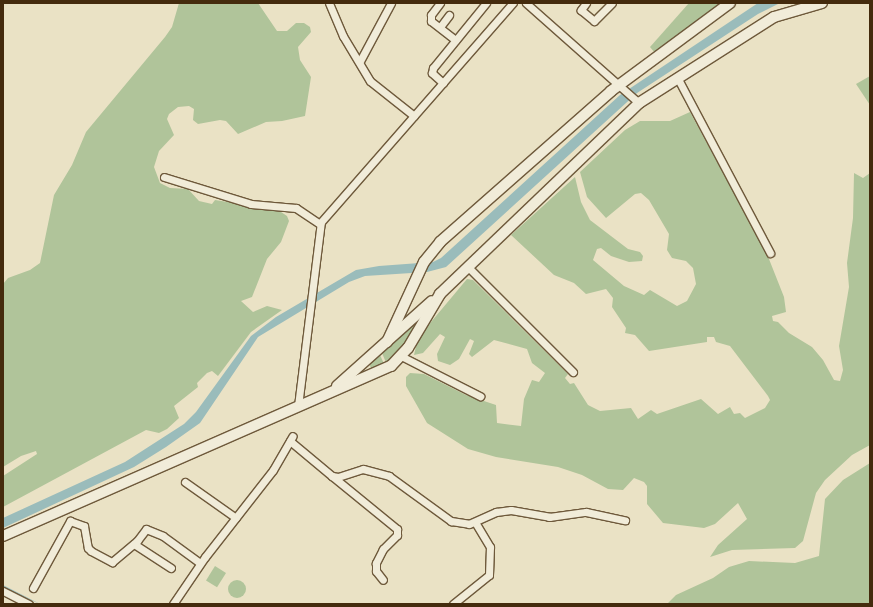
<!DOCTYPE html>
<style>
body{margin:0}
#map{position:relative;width:873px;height:607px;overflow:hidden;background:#eae2c5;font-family:"EB Garamond",serif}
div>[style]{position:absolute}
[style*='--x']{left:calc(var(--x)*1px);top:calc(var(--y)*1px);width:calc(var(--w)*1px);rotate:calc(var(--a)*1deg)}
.green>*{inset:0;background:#b0c49a;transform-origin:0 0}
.round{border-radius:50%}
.water>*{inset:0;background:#9abcbb}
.roads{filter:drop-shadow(1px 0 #6e593b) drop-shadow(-1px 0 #6e593b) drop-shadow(0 1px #6e593b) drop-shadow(0 -1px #6e593b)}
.street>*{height:7px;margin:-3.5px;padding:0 3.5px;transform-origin:3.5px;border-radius:3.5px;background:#f1ecd9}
.secondary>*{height:10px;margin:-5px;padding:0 5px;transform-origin:5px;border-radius:5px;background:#f1ecd9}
span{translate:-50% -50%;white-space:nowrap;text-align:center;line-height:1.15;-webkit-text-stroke:3px #f1ecd9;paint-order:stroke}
.frame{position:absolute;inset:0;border:4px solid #442b0d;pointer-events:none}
</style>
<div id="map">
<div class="green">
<div style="clip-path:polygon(179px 3px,258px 3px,277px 31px,287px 31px,296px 23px,304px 23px,310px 27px,311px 32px,298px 47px,300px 60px,311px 77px,305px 116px,282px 121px,266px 122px,238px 134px,226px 121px,220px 120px,198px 124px,193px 120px,194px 109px,189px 106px,178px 107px,169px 114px,167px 119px,174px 135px,159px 151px,154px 167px,160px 183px,170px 188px,188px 189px,199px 201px,212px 204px,215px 200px,278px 210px,287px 216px,289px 221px,281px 242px,267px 259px,252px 297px,241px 301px,253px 312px,267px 306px,282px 310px,251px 332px,218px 376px,212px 371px,207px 373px,197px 383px,198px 387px,174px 406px,179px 418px,167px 429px,159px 433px,146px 430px,3px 507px,3px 476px,37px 454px,36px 451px,21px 456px,3px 467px,3px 284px,8px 278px,30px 270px,40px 263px,54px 195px,72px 165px,86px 132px,165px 37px,172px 27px)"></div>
<div style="clip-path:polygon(689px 3px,722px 3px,655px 53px,650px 47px)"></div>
<div style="clip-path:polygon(870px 76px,870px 105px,856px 84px)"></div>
<div style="clip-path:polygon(690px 112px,767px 254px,784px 297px,786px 312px,772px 316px,773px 321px,778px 322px,789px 333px,812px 347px,823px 360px,834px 380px,840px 381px,843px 370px,839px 346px,849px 287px,847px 263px,853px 218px,854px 173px,863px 178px,870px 173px,870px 445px,852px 455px,825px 480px,816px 493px,803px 541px,795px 548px,732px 550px,710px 557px,718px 545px,747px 519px,738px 503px,715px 524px,704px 528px,663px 523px,647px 504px,647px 486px,644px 482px,634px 478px,623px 490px,608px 489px,582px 475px,558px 467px,496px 457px,468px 449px,427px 423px,406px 386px,406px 377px,410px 373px,424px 374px,466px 395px,496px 405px,497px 423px,521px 426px,524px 399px,532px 380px,539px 382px,545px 373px,532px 363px,527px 349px,494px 340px,472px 357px,469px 354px,474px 341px,470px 339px,459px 359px,450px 365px,438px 361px,437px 354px,445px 337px,440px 334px,423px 353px,414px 355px,417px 342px,431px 322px,467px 279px,473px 280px,568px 374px,565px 378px,570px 384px,574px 383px,588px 405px,600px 411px,631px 408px,638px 419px,651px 410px,657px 414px,701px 399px,718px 414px,730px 407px,734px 414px,740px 413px,745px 418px,765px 408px,770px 400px,768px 396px,730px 346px,716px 342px,714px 337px,707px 337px,707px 342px,649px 351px,635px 335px,625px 333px,626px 328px,612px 307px,613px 298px,606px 289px,586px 294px,574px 283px,554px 275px,511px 235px,575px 177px,581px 202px,590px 220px,628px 249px,640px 252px,643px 256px,642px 261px,629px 262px,611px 256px,601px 248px,597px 249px,593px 260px,624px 286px,644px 295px,650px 290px,677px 306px,687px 301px,696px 284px,693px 268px,686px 261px,672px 258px,667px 250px,669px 234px,649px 200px,641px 193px,635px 194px,606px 218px,587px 197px,580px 172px,625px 130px,640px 121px,670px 121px)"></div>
<div style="clip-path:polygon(420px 319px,405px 347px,387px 365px,382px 353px)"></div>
<div style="clip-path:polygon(380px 355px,385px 366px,372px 371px,369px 363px)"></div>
<div style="clip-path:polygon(870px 463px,870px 604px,667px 604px,676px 595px,713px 578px,729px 567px,749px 561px,795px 563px,819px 556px,825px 499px,843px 480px)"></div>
<div style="left:215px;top:566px;width:13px;height:17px;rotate:32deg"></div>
<div class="round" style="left:228px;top:580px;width:18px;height:18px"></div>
</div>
<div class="water">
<div style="clip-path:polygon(758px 3px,780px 3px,758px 14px,637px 93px,446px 267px,427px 272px,365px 276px,349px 282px,258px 337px,200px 423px,166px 447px,134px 467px,3px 528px,3px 518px,125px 462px,184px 424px,196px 412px,251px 336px,276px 317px,356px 270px,379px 266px,433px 262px,441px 258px,620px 95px)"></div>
<div style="clip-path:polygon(3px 585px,40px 604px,3px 588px)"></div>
</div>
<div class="roads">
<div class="street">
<div style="--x:329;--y:3;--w:36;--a:67"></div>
<div style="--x:343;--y:36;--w:52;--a:59"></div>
<div style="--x:370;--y:81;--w:56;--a:38.5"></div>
<div style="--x:440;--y:3;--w:15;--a:127"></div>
<div style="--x:431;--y:15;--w:6;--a:90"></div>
<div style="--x:431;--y:21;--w:31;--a:38"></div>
<div style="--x:526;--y:3;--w:151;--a:41.5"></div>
<div style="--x:586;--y:3;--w:9;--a:126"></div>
<div style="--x:581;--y:10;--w:17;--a:40"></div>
<div style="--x:594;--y:21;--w:25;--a:-45"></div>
<div style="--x:440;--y:27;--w:15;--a:-53"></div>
<div style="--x:360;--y:61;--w:66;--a:-61.9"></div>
<div style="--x:678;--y:79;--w:197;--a:62.1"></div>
<div style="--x:443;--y:83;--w:15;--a:-138"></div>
<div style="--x:432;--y:73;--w:5;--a:-79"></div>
<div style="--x:433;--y:68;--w:84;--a:-50.8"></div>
<div style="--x:164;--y:177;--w:91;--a:17.2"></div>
<div style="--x:251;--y:204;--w:45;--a:5.1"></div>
<div style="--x:296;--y:208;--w:29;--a:34"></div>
<div style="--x:469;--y:268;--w:147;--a:45"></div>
<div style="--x:401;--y:356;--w:89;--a:26.9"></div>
<div style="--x:298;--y:406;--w:185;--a:-82.9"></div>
<div style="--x:321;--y:222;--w:291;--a:-48.8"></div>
<div style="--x:290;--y:441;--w:55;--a:39.8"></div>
<div style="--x:332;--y:476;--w:6;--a:9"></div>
<div style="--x:338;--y:477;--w:26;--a:-18"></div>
<div style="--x:363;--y:469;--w:27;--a:15"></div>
<div style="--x:389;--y:476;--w:77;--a:36"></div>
<div style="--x:451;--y:521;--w:18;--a:9"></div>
<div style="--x:469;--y:524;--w:30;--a:-24"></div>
<div style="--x:496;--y:512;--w:15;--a:-8"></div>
<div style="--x:511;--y:510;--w:39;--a:10"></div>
<div style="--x:549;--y:517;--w:37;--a:-8"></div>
<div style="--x:586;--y:512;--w:40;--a:12"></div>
<div style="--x:332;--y:476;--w:84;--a:39.2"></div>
<div style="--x:397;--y:529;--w:6;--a:90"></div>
<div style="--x:397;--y:535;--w:20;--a:135"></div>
<div style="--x:383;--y:549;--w:16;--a:117"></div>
<div style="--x:376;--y:563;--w:8;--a:90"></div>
<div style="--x:376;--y:571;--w:11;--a:52"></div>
<div style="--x:185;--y:482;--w:62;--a:35.2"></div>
<div style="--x:134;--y:544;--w:44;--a:33"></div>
<div style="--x:33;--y:588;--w:77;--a:-61.1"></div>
<div style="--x:70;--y:521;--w:15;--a:20"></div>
<div style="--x:84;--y:526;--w:22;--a:80"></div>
<div style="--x:88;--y:548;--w:4;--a:45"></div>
<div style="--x:91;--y:551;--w:24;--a:28"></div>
<div style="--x:112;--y:562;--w:33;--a:-40"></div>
<div style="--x:137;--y:541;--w:15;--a:-53"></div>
<div style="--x:146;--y:529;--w:18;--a:22"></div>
<div style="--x:163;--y:536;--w:46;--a:36.1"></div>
<div style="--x:3;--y:591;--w:29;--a:27"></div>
<div style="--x:173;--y:604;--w:57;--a:-55.8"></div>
<div style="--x:205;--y:557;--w:110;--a:-52"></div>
<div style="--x:273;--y:470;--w:39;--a:-60"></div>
<div style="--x:453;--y:604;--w:46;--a:-38.9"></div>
<div style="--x:489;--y:575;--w:28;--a:-88"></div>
<div style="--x:490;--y:547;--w:29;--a:-121"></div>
</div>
<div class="secondary">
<div style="--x:387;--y:342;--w:88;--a:-65.2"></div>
<div style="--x:424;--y:262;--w:26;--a:-51"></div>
<div style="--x:440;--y:242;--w:228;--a:-41.4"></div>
<div style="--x:611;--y:91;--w:148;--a:-36.5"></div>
<div style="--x:337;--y:386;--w:127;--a:-41.8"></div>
<div style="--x:3;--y:536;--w:424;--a:-23.7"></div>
<div style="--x:391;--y:366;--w:25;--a:-47"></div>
<div style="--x:408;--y:348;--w:63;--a:-59.3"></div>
<div style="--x:440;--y:294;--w:276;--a:-43.8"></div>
<div style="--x:639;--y:103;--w:160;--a:-32.5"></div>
<div style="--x:774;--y:17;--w:50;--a:-16.3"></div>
</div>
</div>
<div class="frame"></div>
</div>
